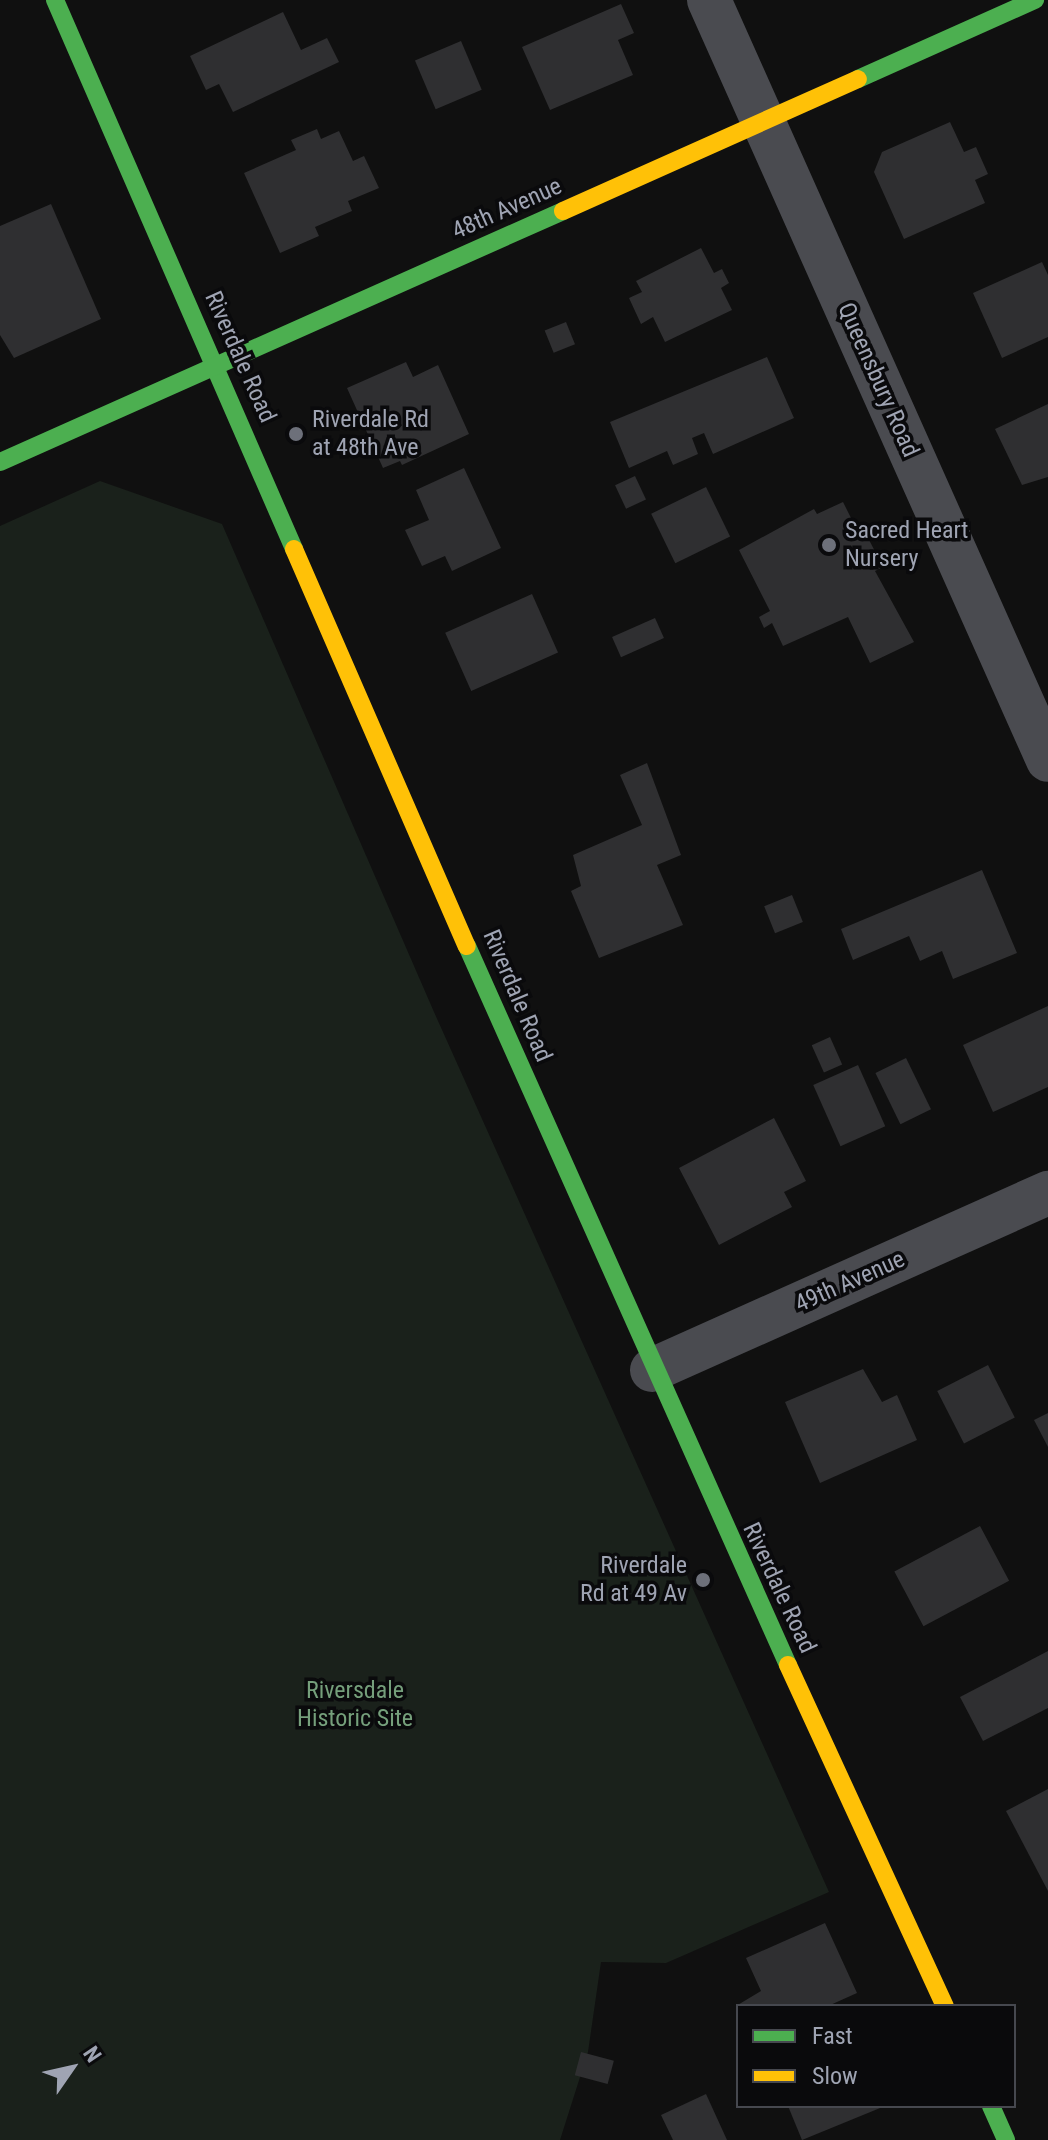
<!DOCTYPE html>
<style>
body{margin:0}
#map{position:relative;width:1048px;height:2140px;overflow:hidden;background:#101010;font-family:"Roboto Condensed",sans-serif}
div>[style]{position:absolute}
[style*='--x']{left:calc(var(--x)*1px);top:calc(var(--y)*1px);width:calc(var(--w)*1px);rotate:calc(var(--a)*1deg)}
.green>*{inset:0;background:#1a211b}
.building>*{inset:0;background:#2f2f31;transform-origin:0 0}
.street>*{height:44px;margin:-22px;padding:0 22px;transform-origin:22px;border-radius:22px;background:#4a4b50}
.fast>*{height:18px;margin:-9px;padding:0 9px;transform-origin:9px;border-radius:9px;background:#4caf50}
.slow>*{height:18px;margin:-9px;padding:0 9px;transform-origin:9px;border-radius:9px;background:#ffc107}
.dots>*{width:22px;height:22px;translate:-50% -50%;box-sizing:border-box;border:4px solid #0a0a0c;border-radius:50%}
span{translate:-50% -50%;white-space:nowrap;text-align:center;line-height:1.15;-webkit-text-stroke:7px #0a0a0c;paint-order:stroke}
.street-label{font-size:24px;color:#9fa4b3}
.poi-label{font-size:24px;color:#9fa4b3}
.left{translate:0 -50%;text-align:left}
.right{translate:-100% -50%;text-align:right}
.park-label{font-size:24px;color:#759f7b}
.legend{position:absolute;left:736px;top:2004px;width:280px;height:104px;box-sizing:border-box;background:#0a0a0c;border:2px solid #46484f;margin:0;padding:10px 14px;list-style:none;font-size:24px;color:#9fa4b3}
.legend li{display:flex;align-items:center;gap:16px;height:40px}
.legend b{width:40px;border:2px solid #46484f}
.north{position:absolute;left:32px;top:2028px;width:80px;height:80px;-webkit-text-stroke:6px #0a0a0c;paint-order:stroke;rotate:56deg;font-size:22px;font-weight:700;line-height:32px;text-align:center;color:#9fa4b3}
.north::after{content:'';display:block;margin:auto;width:28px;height:36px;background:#9fa4b3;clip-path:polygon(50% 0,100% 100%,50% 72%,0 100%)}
</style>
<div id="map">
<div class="green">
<div style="clip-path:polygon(100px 481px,222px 524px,434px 1012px,829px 1892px,666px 1963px,601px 1962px,588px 2052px,560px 2140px,0 2140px,0 526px)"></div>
</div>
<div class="building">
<div style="clip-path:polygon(621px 4px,634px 33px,618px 40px,633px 75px,550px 110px,522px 47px)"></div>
<div style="clip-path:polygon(283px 12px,301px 50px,327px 38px,339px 62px,233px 112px,219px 84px,206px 90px,190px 56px)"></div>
<div style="left:461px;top:41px;width:53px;height:50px;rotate:67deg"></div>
<div style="clip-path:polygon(950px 122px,964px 152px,976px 147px,988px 174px,975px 180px,985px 203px,904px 239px,874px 172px,882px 152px)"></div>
<div style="clip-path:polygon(317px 129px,321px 139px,339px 131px,353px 161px,364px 156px,379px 188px,348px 201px,352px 211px,315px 227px,319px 236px,280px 253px,244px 173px,296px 150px,291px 140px)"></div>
<div style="clip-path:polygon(51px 204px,101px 319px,14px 358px,0 335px,0 226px)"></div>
<div style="clip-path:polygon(701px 248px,714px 273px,722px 269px,729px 283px,721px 288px,732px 310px,665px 342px,653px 317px,641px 324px,629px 298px,642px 292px,636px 281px)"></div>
<div style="clip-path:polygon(1042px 262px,1048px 275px,1048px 337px,1002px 358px,973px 293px)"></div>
<div style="left:566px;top:322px;width:24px;height:23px;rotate:68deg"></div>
<div style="clip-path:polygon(767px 357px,794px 418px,713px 454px,704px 433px,692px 438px,698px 454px,673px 465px,667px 451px,629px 468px,610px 422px)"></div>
<div style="clip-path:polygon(406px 362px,413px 377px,438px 365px,469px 434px,402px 465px,400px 461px,383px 468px,347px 388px)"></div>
<div style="clip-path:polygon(1048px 404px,1048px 477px,1022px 485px,995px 429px)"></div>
<div style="clip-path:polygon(464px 468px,501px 548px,452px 571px,445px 556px,422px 566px,405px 530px,429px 520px,416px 490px)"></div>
<div style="left:635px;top:476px;width:26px;height:22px;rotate:65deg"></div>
<div style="left:706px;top:487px;width:55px;height:61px;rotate:64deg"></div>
<div style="clip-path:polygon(843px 502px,857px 530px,865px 532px,883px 567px,875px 571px,914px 642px,870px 663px,848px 617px,783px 646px,772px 623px,764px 628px,759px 617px,770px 611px,739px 550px,814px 509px,817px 514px)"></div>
<div style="left:532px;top:594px;width:64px;height:95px;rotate:66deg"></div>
<div style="left:655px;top:618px;width:22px;height:47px;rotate:66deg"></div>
<div style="clip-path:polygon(647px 763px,681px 855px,657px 865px,683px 925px,599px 958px,571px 891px,581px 886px,573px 855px,642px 825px,620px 775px)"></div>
<div style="clip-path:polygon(982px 870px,1017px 953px,953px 979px,942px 951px,920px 961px,909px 936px,853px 960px,841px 929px)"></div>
<div style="left:792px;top:895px;width:29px;height:30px;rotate:68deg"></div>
<div style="clip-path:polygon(1048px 1006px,1048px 1087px,993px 1112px,963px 1045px)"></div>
<div style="left:830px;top:1037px;width:30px;height:20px;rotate:66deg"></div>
<div style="left:906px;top:1058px;width:57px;height:34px;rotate:64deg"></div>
<div style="left:858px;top:1065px;width:67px;height:49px;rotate:66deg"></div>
<div style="clip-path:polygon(774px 1118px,806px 1181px,784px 1192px,792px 1207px,719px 1245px,679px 1168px)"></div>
<div style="left:988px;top:1365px;width:59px;height:57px;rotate:63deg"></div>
<div style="clip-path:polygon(863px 1369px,882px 1402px,897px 1395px,917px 1440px,820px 1483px,785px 1402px)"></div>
<div style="clip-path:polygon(1048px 1413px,1048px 1447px,1034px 1420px)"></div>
<div style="left:980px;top:1526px;width:62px;height:97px;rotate:62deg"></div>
<div style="clip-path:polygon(1048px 1651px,1048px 1708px,983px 1741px,960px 1697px)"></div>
<div style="clip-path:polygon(1048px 1789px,1048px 1891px,1006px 1811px)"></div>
<div style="clip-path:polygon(825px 1923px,857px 1993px,828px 2006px,736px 2006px,761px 1991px,746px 1958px)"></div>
<div style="left:581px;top:2052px;width:34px;height:24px;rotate:15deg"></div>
<div style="clip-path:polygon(706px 2094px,727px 2140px,673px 2140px,661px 2115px)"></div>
<div style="clip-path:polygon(788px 2106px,885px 2106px,802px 2140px)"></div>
</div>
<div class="street">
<div style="--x:709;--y:0;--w:832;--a:65.96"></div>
<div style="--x:652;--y:1370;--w:434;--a:-24.1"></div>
</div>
<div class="fast">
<div style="--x:55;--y:0;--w:599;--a:66.47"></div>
<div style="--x:858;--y:79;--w:194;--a:-24.1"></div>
<div style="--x:0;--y:462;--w:616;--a:-24.03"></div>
<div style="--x:467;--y:946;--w:787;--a:65.94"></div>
<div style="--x:991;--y:2106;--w:37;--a:66"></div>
</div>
<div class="slow">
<div style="--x:563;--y:211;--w:323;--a:-24.1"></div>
<div style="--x:294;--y:549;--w:433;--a:66.5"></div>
<div style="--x:788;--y:1665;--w:375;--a:65.3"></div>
</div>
<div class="dots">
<div style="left:296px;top:434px;background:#6d707a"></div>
<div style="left:829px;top:545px;background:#6d707a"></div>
<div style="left:703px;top:1580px;background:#6d707a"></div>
</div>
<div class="street-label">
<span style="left:507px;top:209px;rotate:-24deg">48th Avenue</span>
<span style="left:240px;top:357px;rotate:66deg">Riverdale Road</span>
<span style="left:878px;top:380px;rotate:66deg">Queensbury Road</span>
<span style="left:517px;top:996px;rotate:67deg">Riverdale Road</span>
<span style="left:850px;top:1282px;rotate:-24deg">49th Avenue</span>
<span style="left:779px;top:1588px;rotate:65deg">Riverdale Road</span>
</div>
<div class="poi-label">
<span class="left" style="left:312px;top:434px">Riverdale Rd<br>at 48th Ave</span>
<span class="left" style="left:845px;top:545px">Sacred Heart<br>Nursery</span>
<span class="right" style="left:687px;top:1580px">Riverdale<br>Rd at 49 Av</span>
</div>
<div class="park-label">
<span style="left:355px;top:1705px">Riversdale<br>Historic Site</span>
</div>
<ul class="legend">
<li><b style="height:10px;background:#4caf50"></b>Fast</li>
<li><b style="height:10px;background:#ffc107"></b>Slow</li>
</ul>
<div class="north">N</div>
</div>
